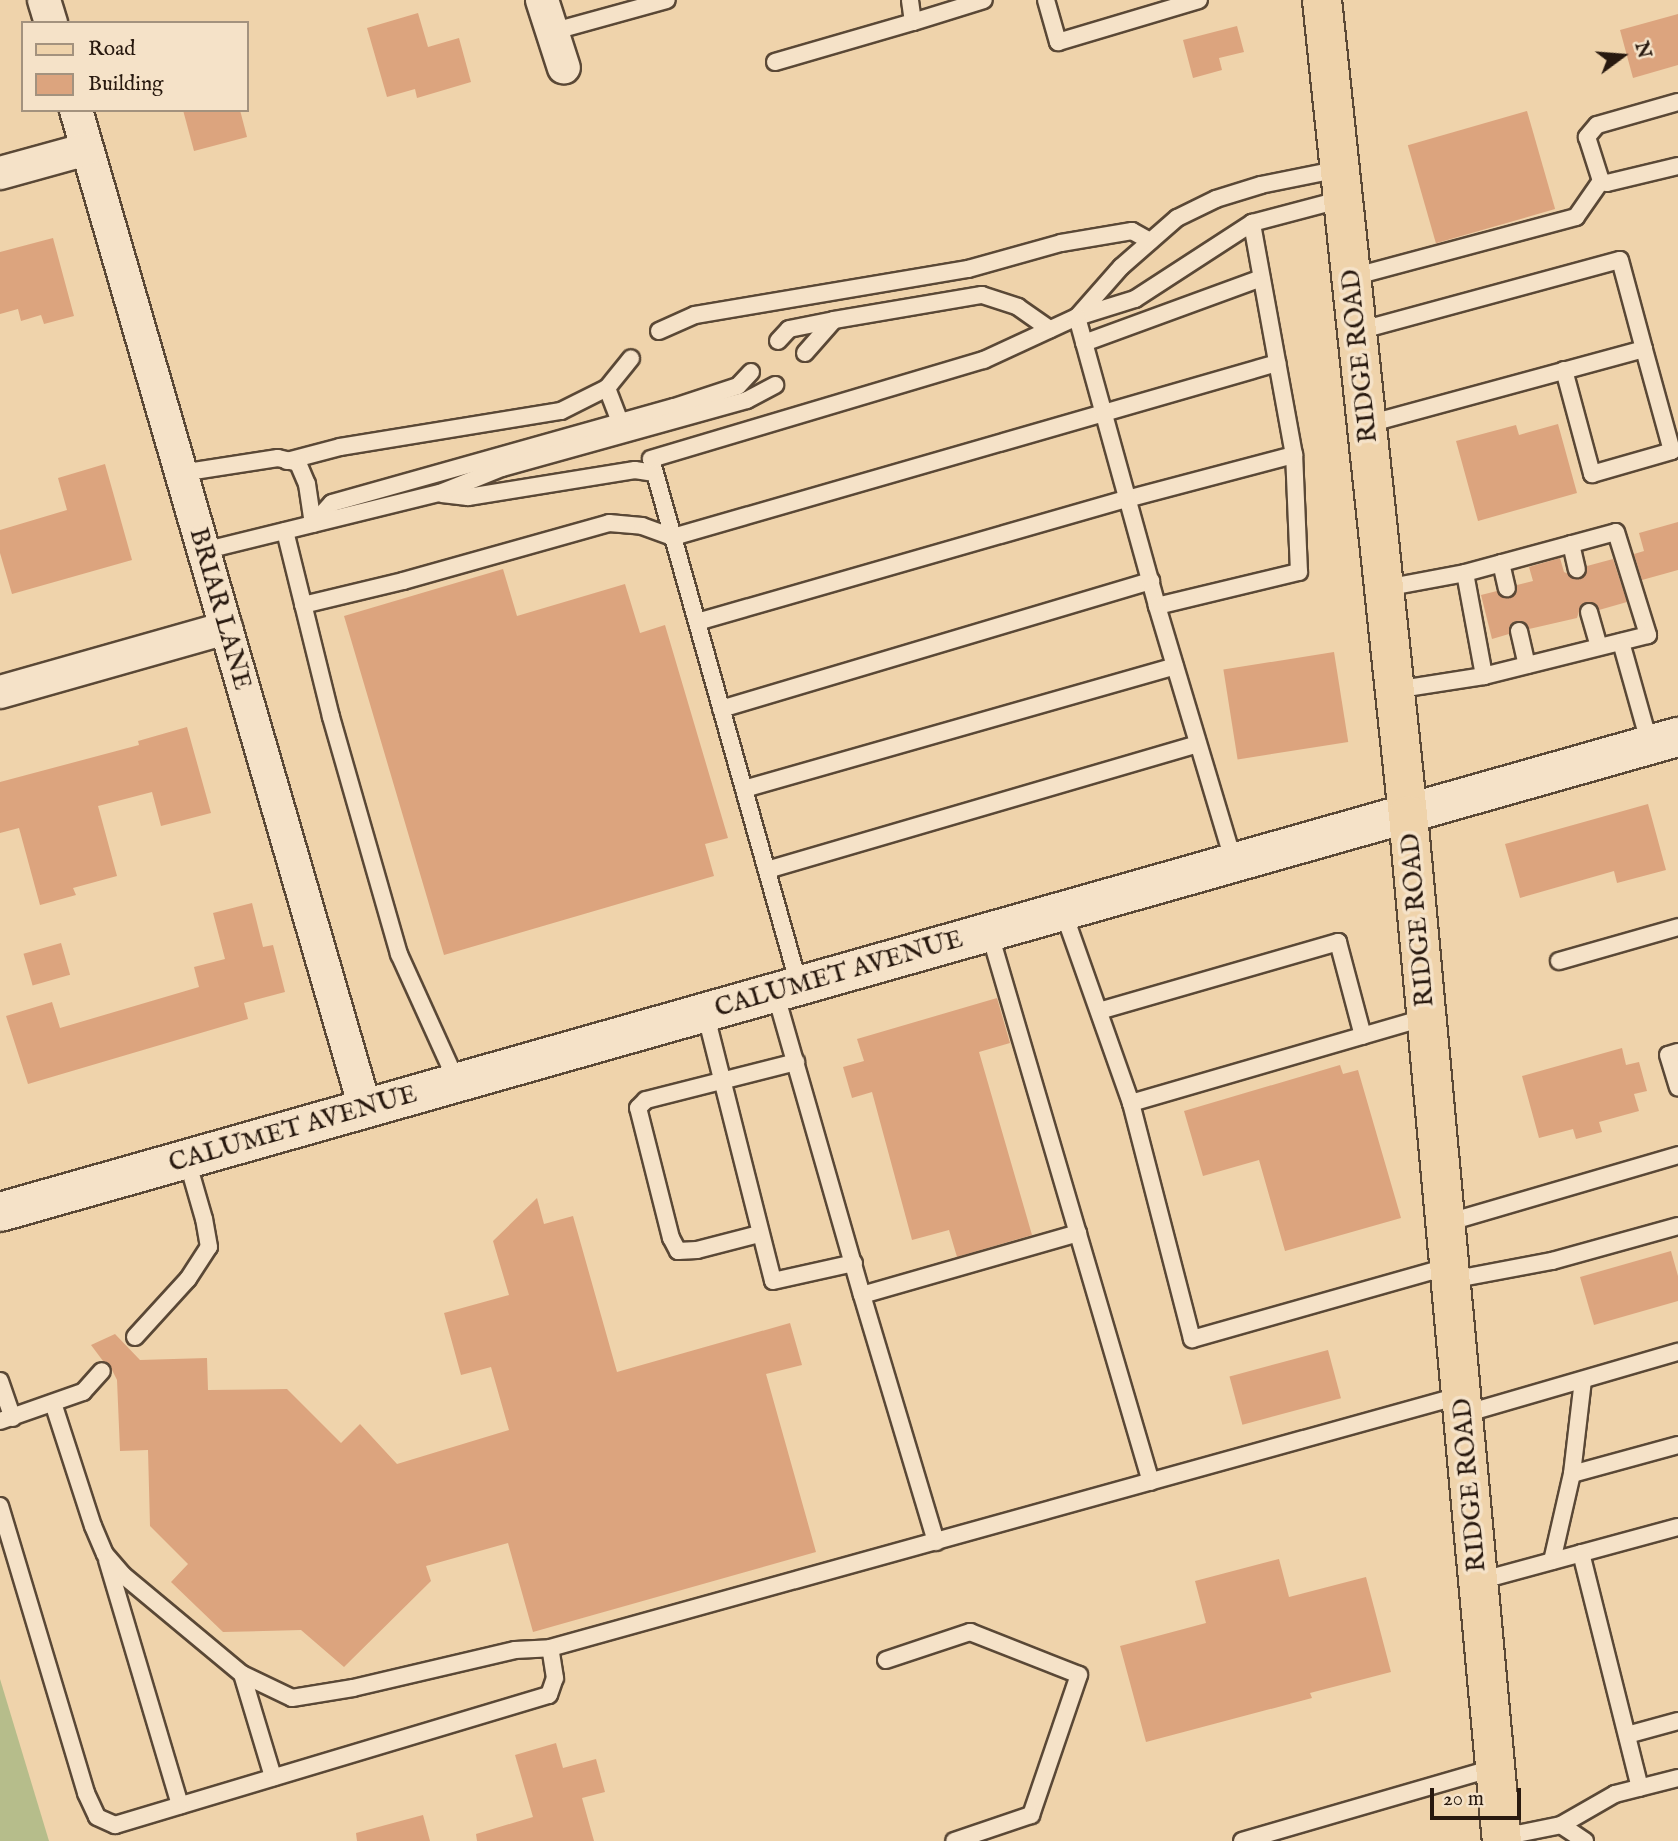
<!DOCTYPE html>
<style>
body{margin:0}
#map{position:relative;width:1678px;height:1841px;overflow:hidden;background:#efd3ab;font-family:"IM FELL English",serif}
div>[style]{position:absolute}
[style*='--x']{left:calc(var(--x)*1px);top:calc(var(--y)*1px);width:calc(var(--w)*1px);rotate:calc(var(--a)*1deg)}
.green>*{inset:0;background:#b6bd8b}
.building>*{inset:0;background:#dca47e;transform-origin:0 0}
.roads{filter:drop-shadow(2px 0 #5a4836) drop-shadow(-2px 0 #5a4836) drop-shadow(0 2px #5a4836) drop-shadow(0 -2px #5a4836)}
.service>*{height:16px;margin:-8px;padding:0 8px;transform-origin:8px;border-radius:8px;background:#f5e2c8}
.minor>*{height:32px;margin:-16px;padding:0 16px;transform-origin:16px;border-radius:16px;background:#f5e2c8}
.secondary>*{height:38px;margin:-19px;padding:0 19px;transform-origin:19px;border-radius:19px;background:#f5e2c8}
.primary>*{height:38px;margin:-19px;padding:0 19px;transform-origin:19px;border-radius:19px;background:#efd3ab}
span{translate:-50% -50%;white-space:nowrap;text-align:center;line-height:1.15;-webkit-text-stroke:7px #f5e2c8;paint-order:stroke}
.street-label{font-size:26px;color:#28190f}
.legend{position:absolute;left:21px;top:21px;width:228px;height:91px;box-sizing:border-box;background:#f5e2c8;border:2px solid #a3927e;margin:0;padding:9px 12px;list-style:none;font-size:21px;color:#28190f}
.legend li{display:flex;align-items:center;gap:14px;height:35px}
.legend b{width:35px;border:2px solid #a3927e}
.north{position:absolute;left:1587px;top:21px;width:70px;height:70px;-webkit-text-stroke:5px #f5e2c8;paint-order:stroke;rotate:74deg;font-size:19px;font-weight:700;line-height:28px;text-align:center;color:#28190f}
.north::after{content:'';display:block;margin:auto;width:24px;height:32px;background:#28190f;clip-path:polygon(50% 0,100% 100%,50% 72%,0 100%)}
.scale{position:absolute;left:1430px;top:1788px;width:91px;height:32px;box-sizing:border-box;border:4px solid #28190f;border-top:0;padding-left:9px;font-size:21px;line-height:24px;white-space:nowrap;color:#28190f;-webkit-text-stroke:5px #f5e2c8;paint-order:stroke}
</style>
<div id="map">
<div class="green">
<div style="clip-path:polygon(0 1679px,49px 1841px,0 1841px)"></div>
</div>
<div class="building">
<div style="clip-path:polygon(418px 13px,428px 47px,459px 38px,471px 82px,417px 98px,415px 89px,387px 97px,367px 28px)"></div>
<div style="clip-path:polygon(1678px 14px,1678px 65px,1633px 78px,1620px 30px)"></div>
<div style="clip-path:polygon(1237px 26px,1244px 52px,1219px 58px,1222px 70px,1193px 78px,1183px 40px)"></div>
<div style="clip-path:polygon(183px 110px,240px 110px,247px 137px,194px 151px)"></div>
<div style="left:1527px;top:111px;width:102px;height:124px;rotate:74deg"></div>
<div style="clip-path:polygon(53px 238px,74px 316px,44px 324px,41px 315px,21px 321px,18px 309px,0 314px,0 252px)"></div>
<div style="clip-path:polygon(1558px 424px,1577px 493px,1478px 521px,1456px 441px,1516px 425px,1519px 435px)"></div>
<div style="clip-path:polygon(105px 464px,132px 560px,12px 594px,0 553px,0 530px,67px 510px,58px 478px)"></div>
<div style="clip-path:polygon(1678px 522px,1678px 570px,1642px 580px,1634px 554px,1644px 551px,1639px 533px)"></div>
<div style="clip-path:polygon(1560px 558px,1564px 572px,1579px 579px,1585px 576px,1587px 566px,1613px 559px,1627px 602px,1599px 610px,1596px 604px,1587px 602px,1581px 605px,1577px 618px,1529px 629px,1523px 621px,1516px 621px,1509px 627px,1509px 634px,1492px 639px,1481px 595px,1497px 591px,1503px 598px,1510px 598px,1517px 592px,1517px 585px,1533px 581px,1529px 567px)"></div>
<div style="clip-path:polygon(503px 569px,517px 616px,625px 584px,640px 633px,665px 625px,728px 838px,705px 844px,714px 876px,444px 955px,344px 616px)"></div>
<div style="left:1334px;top:652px;width:91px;height:112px;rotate:81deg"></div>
<div style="clip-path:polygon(187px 727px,211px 813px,161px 826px,152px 792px,98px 806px,117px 876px,73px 888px,76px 895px,40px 905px,19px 828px,0 833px,0 782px,139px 745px,138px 741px)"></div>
<div style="clip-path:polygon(1648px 804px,1666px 870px,1617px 883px,1614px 871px,1520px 898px,1505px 844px)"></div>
<div style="clip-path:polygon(252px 903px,263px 947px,273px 945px,285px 992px,244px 1003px,248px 1019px,28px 1084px,6px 1016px,52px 1002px,60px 1028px,199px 987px,194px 967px,225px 959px,213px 913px)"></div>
<div style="left:61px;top:943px;width:33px;height:39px;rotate:74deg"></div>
<div style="clip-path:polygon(997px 998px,1010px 1043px,979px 1052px,1032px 1235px,957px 1257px,949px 1230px,912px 1240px,872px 1092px,852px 1098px,843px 1067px,864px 1061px,857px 1039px)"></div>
<div style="clip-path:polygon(1622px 1048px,1626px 1065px,1639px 1062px,1647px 1091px,1634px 1094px,1639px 1111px,1599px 1122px,1602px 1132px,1576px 1139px,1573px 1129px,1539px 1138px,1522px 1076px)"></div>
<div style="clip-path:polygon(1340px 1065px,1343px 1074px,1358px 1070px,1401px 1218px,1285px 1251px,1259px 1160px,1203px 1176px,1184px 1111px)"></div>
<div style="clip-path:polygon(537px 1198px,544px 1224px,573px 1216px,617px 1372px,790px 1323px,802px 1365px,766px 1374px,816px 1552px,533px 1632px,508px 1543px,426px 1566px,431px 1581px,344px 1667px,301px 1630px,223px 1632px,171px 1582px,188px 1564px,150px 1526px,148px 1450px,120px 1451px,117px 1380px,109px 1364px,103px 1361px,91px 1345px,115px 1334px,140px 1360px,207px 1358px,208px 1390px,287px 1389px,341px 1443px,360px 1424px,397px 1464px,509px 1430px,491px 1367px,461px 1375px,444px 1313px,509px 1295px,493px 1241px)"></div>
<div style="clip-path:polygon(1671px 1251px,1678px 1276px,1678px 1301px,1594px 1325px,1580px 1277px)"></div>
<div style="left:1328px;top:1350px;width:50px;height:102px;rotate:75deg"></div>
<div style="clip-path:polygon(1279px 1559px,1289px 1597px,1366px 1577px,1391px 1672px,1310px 1693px,1312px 1698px,1146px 1742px,1120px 1646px,1206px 1623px,1195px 1581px)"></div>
<div style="clip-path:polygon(556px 1743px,563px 1768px,596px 1759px,605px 1792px,582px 1798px,594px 1841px,477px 1841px,476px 1834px,533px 1817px,515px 1755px)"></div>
<div style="clip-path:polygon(423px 1815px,430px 1841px,357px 1841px,356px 1833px)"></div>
</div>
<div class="roads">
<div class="service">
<div style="--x:1046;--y:0;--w:44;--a:74.1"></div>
<div style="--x:1058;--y:42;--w:147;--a:-16.6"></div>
<div style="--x:913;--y:22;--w:74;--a:-17.2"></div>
<div style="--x:551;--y:32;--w:120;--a:-15.4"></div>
<div style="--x:775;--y:62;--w:144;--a:-16.2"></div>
<div style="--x:913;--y:22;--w:22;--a:-98"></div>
<div style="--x:1678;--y:102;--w:84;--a:164.1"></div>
<div style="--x:1597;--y:125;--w:16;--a:130"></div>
<div style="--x:1587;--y:137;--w:46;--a:72.3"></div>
<div style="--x:1601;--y:181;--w:6;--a:18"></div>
<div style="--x:1607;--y:183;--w:73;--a:-13.5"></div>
<div style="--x:1340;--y:169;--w:81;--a:168.6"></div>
<div style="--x:1261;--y:185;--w:47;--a:162.7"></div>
<div style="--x:1216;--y:199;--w:43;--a:154"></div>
<div style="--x:1177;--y:218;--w:74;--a:138.8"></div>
<div style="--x:1121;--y:267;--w:67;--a:131.3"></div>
<div style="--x:1077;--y:317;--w:61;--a:-17.2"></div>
<div style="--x:1135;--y:299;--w:140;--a:-33"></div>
<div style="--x:1252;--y:223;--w:94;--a:-14.8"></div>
<div style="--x:1352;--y:277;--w:232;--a:-15"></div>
<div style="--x:1576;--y:217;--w:44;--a:-55.2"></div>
<div style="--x:659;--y:331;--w:39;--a:-24"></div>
<div style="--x:695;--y:315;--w:277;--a:-9.6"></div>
<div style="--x:968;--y:269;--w:97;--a:-15.6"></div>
<div style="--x:1061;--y:243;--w:72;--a:-9.6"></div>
<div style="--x:1132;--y:231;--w:21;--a:29"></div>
<div style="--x:1358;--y:331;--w:271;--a:-15.2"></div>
<div style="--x:1620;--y:260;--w:92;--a:74.9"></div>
<div style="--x:1644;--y:349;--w:287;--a:164.8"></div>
<div style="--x:778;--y:341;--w:16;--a:-47"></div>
<div style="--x:789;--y:329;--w:46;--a:-11.3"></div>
<div style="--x:1084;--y:343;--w:189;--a:-20.1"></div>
<div style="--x:805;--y:353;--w:44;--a:-48.7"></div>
<div style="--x:834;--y:320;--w:150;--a:-9.6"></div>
<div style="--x:982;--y:295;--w:38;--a:18"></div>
<div style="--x:1018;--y:307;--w:39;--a:35"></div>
<div style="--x:1564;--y:370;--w:108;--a:74.9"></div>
<div style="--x:1592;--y:474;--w:83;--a:-16"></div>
<div style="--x:1672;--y:451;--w:106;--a:-105.4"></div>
<div style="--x:607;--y:388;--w:36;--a:69"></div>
<div style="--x:287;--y:461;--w:55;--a:-14.8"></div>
<div style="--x:340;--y:447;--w:224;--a:-9.3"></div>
<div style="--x:561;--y:411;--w:51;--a:-26.6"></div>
<div style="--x:607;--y:388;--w:38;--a:-51"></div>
<div style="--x:181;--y:473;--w:98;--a:-8.8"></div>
<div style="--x:278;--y:458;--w:21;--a:14"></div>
<div style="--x:298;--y:463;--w:23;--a:67"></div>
<div style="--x:307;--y:484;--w:40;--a:81.5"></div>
<div style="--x:442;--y:494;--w:26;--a:7"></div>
<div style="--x:468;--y:497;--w:169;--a:-9.2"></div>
<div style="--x:635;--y:470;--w:20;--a:9"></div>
<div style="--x:313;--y:524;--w:28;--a:-48"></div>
<div style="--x:332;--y:503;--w:355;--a:-15.7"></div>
<div style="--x:674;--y:407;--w:67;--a:-18.2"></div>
<div style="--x:738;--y:386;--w:19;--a:-47"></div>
<div style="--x:285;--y:531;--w:192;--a:76.1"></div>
<div style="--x:331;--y:717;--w:247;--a:74"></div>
<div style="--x:399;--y:954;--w:141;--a:65.6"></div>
<div style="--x:1571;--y:544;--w:26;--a:77"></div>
<div style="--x:203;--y:551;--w:244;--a:-13.8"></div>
<div style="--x:440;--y:493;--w:67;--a:-22"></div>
<div style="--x:502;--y:468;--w:254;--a:-15.5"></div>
<div style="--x:747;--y:400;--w:32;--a:-28"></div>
<div style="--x:1501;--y:563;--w:26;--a:77"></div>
<div style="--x:1465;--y:573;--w:105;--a:79.5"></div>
<div style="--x:1385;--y:588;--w:81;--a:-10.6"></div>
<div style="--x:1465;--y:573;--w:156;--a:-15.2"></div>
<div style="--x:1616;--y:532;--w:108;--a:72.7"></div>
<div style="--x:1648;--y:635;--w:169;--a:166"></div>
<div style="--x:1484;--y:676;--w:90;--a:171.1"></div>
<div style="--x:303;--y:605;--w:103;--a:-13.5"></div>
<div style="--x:403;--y:581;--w:214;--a:-15.7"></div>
<div style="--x:609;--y:523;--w:33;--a:5"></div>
<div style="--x:642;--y:526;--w:33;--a:20"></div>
<div style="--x:673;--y:537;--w:629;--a:-16.07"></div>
<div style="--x:1157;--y:606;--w:146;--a:-13.5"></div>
<div style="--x:1299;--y:572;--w:117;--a:-92.4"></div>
<div style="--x:1294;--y:455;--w:236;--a:-100.3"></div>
<div style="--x:1589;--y:612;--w:36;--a:74"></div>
<div style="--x:697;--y:622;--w:447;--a:-16"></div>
<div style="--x:1127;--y:499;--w:173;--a:-14.8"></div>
<div style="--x:1519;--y:631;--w:35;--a:77"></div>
<div style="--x:1621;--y:642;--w:107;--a:74.3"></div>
<div style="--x:721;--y:709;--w:449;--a:-16.6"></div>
<div style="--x:744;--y:789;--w:448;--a:-15.9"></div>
<div style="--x:767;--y:870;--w:449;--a:-16.3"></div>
<div style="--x:1063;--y:911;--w:204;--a:70.5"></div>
<div style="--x:1131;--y:1103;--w:308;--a:-16.2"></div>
<div style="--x:989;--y:931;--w:574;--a:73.62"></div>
<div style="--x:1559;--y:961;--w:124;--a:-15.9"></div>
<div style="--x:799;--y:985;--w:546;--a:-105.71"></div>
<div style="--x:651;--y:459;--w:347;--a:-16.6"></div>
<div style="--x:984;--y:360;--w:102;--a:-24.8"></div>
<div style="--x:1077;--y:317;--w:300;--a:74.5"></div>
<div style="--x:1157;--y:606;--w:268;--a:73.3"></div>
<div style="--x:775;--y:992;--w:315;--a:74"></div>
<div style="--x:862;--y:1295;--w:225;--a:-16"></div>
<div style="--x:1099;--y:1011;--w:249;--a:-16.1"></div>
<div style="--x:1338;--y:942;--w:97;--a:75.1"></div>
<div style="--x:705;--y:1012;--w:277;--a:75.8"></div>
<div style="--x:773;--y:1281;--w:83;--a:-12.5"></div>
<div style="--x:1678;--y:1052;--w:10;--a:163"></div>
<div style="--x:1668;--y:1055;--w:34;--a:73"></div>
<div style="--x:1131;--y:1103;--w:244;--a:75.5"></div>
<div style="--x:1192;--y:1339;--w:268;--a:-15.8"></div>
<div style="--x:1446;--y:1223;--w:242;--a:-16.3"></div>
<div style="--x:759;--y:1234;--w:64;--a:165.5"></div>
<div style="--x:697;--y:1250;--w:19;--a:177"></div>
<div style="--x:678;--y:1251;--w:15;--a:-118"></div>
<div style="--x:671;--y:1238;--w:134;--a:-104.2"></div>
<div style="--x:638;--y:1108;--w:11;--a:-45"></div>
<div style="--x:646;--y:1100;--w:155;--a:-14.2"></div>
<div style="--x:1451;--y:1280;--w:103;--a:-10.7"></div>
<div style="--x:1552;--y:1261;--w:131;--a:-15.5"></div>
<div style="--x:862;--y:1295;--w:258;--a:73.3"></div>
<div style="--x:135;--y:1337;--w:79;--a:-47.6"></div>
<div style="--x:188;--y:1279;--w:38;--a:-57"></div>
<div style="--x:209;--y:1247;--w:28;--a:-100"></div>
<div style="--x:204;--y:1219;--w:61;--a:-106.1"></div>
<div style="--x:1583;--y:1380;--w:95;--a:96.7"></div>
<div style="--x:1572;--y:1474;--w:110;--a:-15.3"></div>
<div style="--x:0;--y:1381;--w:39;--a:71"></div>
<div style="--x:53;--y:1403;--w:129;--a:72"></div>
<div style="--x:93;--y:1526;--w:30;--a:67"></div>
<div style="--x:105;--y:1554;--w:28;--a:49"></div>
<div style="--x:123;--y:1575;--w:155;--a:39.8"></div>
<div style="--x:242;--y:1674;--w:55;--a:25.6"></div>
<div style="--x:292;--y:1698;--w:62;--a:-9.3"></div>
<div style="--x:353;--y:1688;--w:166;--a:-13.2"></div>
<div style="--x:515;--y:1650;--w:35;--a:-3"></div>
<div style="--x:550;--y:1648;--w:946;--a:-15.5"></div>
<div style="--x:1464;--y:1414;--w:223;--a:-16.2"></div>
<div style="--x:0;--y:1421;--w:88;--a:-19.3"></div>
<div style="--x:83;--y:1392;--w:28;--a:-48"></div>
<div style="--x:0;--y:1506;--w:300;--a:73.3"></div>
<div style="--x:86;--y:1793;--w:26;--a:65"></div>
<div style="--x:97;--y:1817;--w:20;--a:24"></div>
<div style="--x:115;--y:1825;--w:453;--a:-16.7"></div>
<div style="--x:549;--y:1695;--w:18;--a:-71"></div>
<div style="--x:555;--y:1678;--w:30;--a:-99"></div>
<div style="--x:1581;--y:1553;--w:242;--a:75.9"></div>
<div style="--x:107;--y:1560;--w:256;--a:73.4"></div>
<div style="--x:1552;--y:1561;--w:89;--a:-77.1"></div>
<div style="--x:1479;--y:1581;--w:206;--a:-15.2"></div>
<div style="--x:886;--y:1660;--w:89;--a:-18.4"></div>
<div style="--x:970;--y:1632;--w:117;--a:21.5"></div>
<div style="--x:1079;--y:1675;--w:148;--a:108.9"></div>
<div style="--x:1031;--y:1815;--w:81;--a:161.3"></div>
<div style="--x:242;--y:1674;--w:108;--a:73.2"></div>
<div style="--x:1627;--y:1735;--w:53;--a:-15.4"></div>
<div style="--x:1561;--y:1825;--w:29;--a:34"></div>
<div style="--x:1502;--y:1837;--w:60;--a:-11.5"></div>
<div style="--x:1561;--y:1825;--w:62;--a:-29.9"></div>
<div style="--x:1615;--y:1794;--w:65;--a:-14.3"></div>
<div style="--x:1242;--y:1841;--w:265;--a:-16.2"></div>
</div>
<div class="minor">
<div style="--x:44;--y:0;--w:24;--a:73"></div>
<div style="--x:542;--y:0;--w:71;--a:72.1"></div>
<div style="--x:76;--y:110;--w:1039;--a:73.85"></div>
<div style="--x:0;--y:173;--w:90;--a:-15.4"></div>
<div style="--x:0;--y:692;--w:235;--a:-15.8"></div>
</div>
<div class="secondary">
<div style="--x:0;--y:1212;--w:1744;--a:-15.81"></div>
</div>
<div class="primary">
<div style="--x:1322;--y:0;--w:820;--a:83.98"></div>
<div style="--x:1408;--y:815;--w:1030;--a:84.77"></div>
</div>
</div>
<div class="street-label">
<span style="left:1360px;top:356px;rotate:-96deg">RIDGE ROAD</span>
<span style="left:220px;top:609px;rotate:74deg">BRIAR LANE</span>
<span style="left:1418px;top:920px;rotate:-95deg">RIDGE ROAD</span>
<span style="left:839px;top:974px;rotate:-16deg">CALUMET AVENUE</span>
<span style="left:293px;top:1129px;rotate:-16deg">CALUMET AVENUE</span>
<span style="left:1470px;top:1485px;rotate:-95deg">RIDGE ROAD</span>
</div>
<ul class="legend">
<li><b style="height:9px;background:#efd3ab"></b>Road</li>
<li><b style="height:19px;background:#dca47e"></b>Building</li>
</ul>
<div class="north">N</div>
<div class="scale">20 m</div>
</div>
